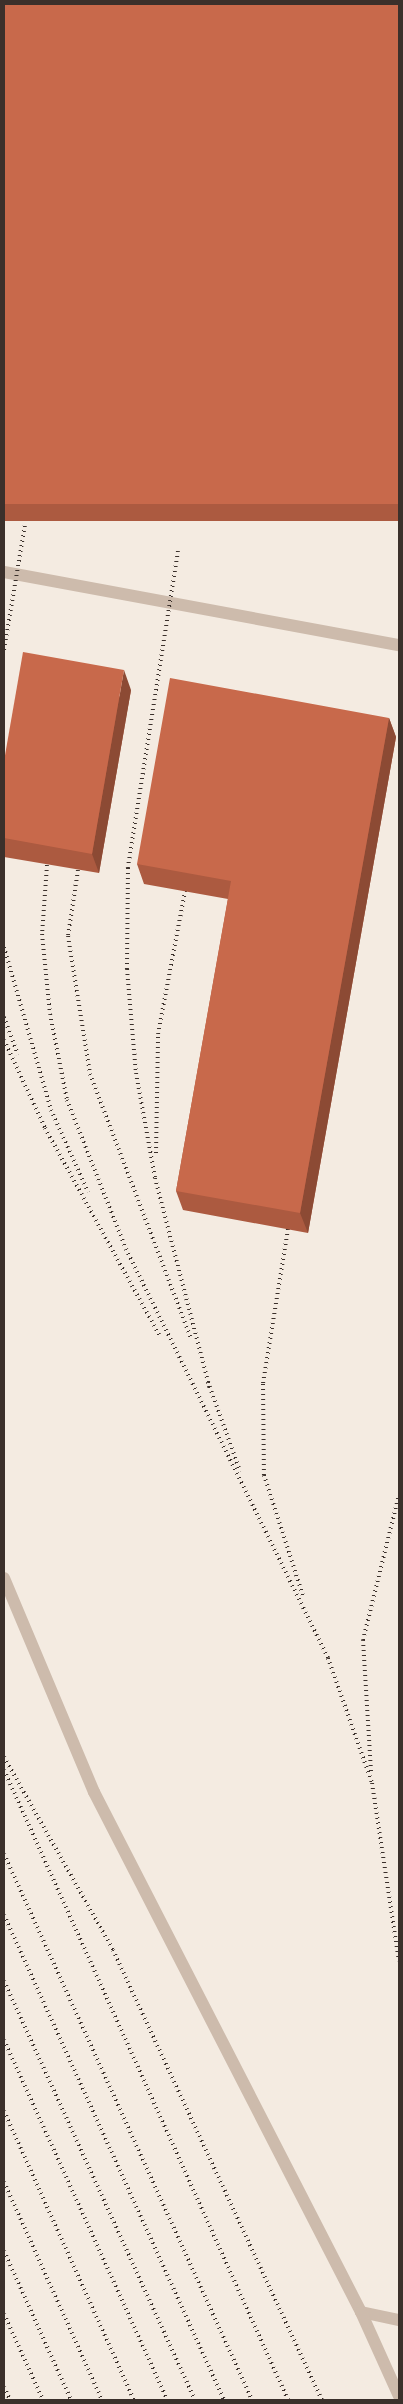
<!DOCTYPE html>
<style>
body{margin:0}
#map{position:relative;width:403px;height:2404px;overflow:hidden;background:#f4ebe1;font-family:Mulish,sans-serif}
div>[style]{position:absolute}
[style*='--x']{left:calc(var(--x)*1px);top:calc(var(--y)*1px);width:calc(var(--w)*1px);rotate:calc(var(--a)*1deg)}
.lane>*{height:12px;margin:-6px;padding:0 6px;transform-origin:6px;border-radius:6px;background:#cdbbac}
.street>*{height:12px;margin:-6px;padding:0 6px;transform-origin:6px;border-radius:6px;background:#cdbbac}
.rail>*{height:4px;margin-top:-2px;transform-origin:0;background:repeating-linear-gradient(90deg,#3b302b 0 1px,transparent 0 5px)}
.wall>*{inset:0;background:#ac5a40;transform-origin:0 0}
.shaded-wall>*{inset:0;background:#8c4a34}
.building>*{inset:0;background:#c8694b;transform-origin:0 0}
span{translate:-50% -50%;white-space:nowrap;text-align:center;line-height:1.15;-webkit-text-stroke:4.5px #fbf5ee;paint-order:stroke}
.frame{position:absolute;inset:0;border:5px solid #3b302b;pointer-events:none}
</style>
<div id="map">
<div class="lane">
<div style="--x:4;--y:572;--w:402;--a:10.5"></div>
<div style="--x:361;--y:2312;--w:39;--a:12"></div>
</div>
<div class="street">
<div style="--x:4;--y:1578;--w:232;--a:67.2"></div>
<div style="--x:94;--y:1792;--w:585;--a:62.82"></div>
<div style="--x:361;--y:2312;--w:92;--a:65.7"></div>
</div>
<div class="rail">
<div style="--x:178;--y:551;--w:321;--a:99"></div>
<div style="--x:128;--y:868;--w:101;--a:90.6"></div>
<div style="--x:127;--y:969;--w:104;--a:85.1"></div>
<div style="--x:136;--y:1073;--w:107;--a:79.7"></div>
<div style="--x:155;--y:1178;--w:218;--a:75.4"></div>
<div style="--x:4;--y:650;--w:128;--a:-80.5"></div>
<div style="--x:47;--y:865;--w:69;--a:94.1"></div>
<div style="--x:42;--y:934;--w:80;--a:84.3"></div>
<div style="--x:50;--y:1014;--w:88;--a:78.8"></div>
<div style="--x:67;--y:1100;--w:160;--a:68.4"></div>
<div style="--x:126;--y:1249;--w:456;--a:63.7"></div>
<div style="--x:328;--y:1658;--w:133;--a:70.6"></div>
<div style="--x:372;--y:1783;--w:180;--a:81.4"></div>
<div style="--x:78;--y:870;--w:67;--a:98.6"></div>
<div style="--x:68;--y:936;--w:140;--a:80.9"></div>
<div style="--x:90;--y:1074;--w:283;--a:69.1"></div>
<div style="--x:4;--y:947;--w:170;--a:73.9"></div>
<div style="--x:51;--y:1110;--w:90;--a:65.7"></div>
<div style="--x:4;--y:1017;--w:40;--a:69.8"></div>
<div style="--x:4;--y:1040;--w:97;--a:65"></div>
<div style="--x:45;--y:1128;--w:238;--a:61.1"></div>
<div style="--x:156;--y:1153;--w:119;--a:-89"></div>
<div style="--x:158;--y:1034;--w:146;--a:-79.3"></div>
<div style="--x:288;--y:1229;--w:157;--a:99.2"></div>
<div style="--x:263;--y:1384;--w:91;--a:89.4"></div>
<div style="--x:264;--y:1475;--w:127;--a:72.1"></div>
<div style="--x:208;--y:1382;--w:95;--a:70.2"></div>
<div style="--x:4;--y:1757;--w:222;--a:60.5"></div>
<div style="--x:113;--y:1950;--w:496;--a:65.1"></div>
<div style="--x:4;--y:1770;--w:691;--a:65.73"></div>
<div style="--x:371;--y:1771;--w:131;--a:-93.5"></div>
<div style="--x:363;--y:1640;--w:150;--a:-76.1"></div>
<div style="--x:4;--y:1854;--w:600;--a:65.57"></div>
<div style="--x:4;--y:1915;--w:533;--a:65.6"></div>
<div style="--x:4;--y:1981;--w:460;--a:65.5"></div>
<div style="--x:4;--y:2040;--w:395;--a:65.6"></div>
<div style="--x:4;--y:2111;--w:317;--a:65.8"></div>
<div style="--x:4;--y:2182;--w:239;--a:65.8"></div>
<div style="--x:4;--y:2251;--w:163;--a:65.8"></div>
<div style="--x:4;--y:2314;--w:94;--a:65.6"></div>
<div style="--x:4;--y:2387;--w:14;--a:65"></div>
</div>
<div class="wall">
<div style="left:4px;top:4px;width:395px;height:517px"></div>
<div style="clip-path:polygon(131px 690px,99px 873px,4px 857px,4px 761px)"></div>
<div style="clip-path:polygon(389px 718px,396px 737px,308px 1233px,183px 1210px,176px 1191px,228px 899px,144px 884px,137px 864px)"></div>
</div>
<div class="shaded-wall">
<div style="clip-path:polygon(124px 670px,131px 690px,99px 873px,92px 854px)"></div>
<div style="clip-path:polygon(389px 718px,396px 737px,308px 1233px,300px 1213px)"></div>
</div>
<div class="building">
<div style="left:4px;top:4px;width:395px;height:500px"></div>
<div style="clip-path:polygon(23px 652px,124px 670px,92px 854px,4px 838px,4px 761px)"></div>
<div style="clip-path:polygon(170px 678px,389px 718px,300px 1213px,176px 1191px,231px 881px,137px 864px)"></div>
</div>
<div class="frame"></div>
</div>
